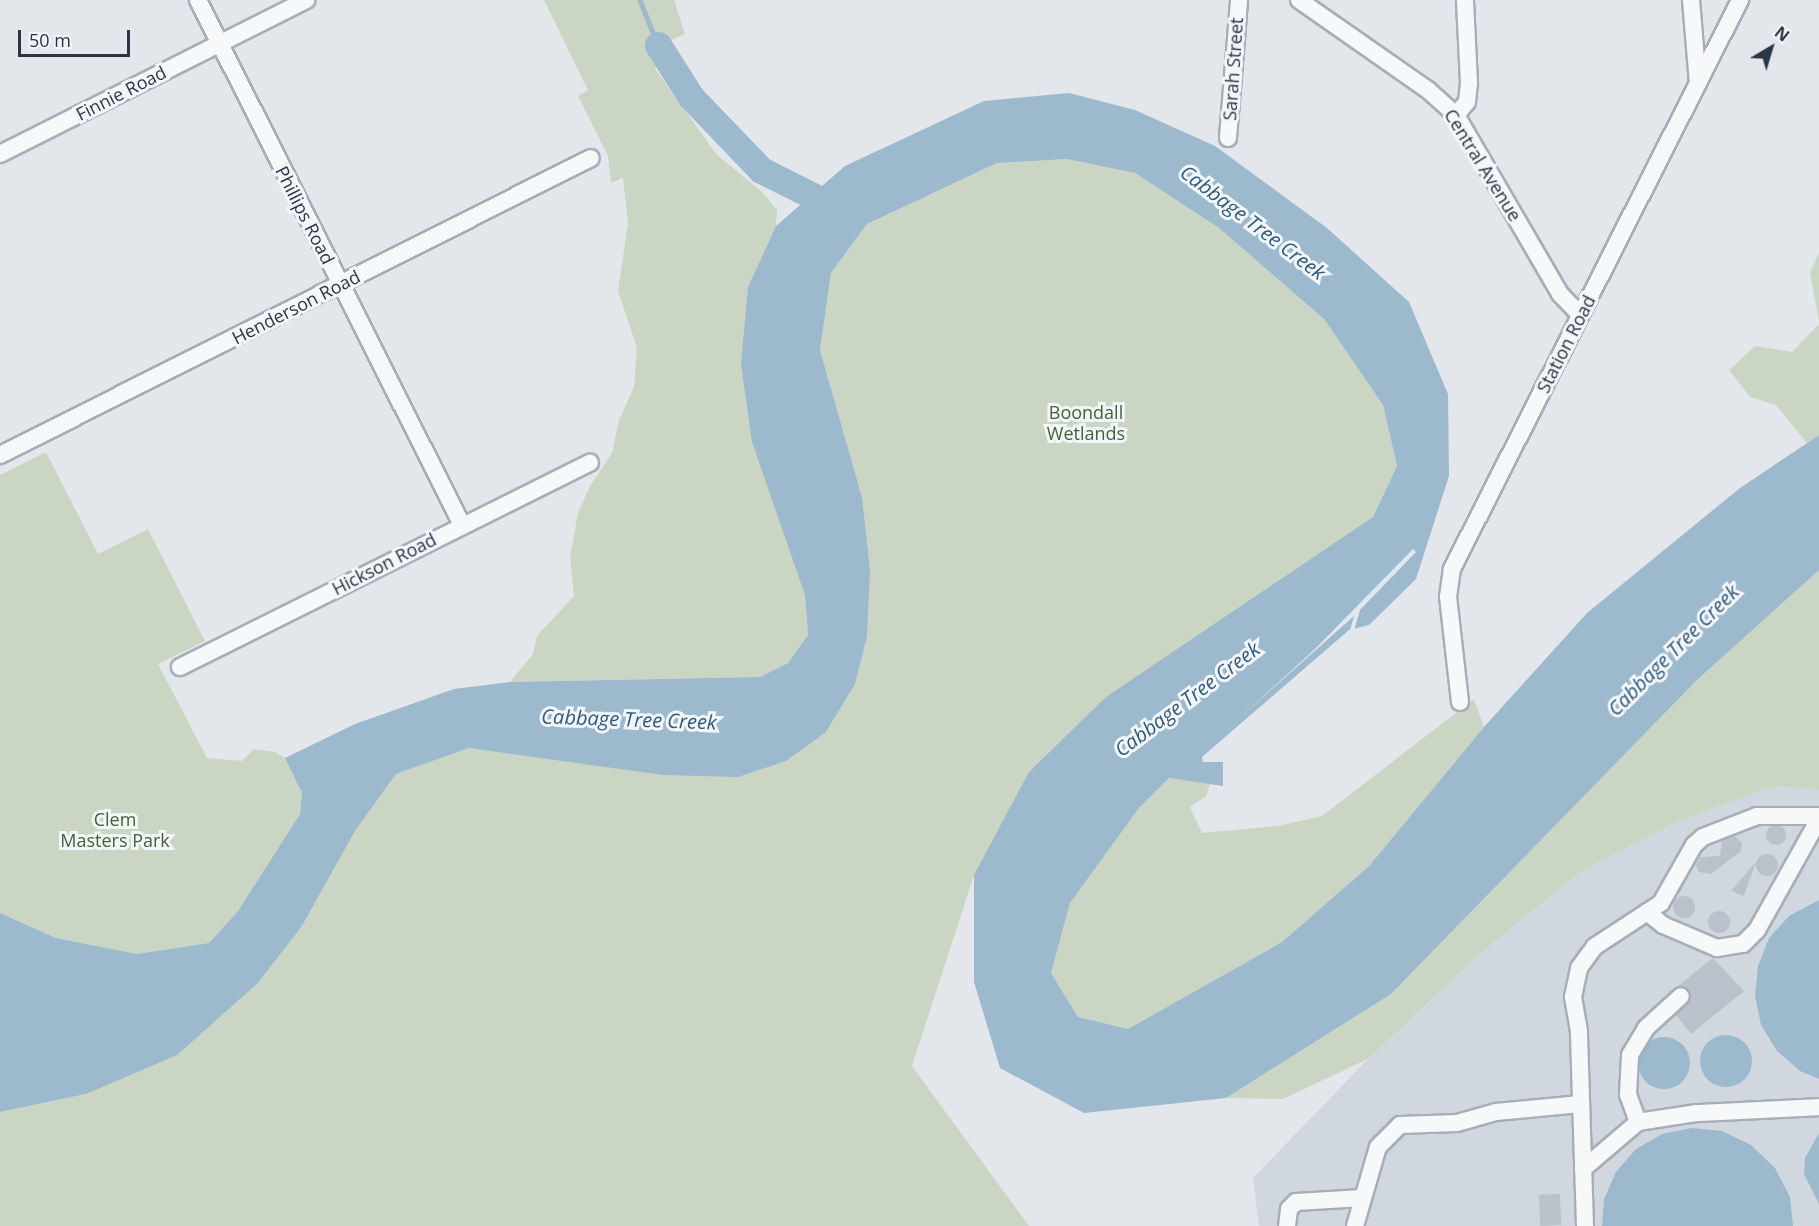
<!DOCTYPE html>
<style>
body{margin:0}
#map{position:relative;width:1819px;height:1226px;overflow:hidden;background:#e3e7ec;font-family:"Open Sans",sans-serif}
div>[style]{position:absolute}
[style*='--x']{left:calc(var(--x)*1px);top:calc(var(--y)*1px);width:calc(var(--w)*1px);rotate:calc(var(--a)*1deg)}
.built>*{inset:0;background:#d1d7de}
.green>*{inset:0;background:#cad6c3}
.water>*{inset:0;background:#9cb9ce}
.round{border-radius:50%}
.pier>*{inset:0;background:#e3e7ec}
.stream>*{height:4.5px;margin:-2.25px;padding:0 2.25px;transform-origin:2.25px;border-radius:2.25px;background:#9cb9ce}
.river>*{height:27px;margin:-13.5px;padding:0 13.5px;transform-origin:13.5px;border-radius:13.5px;background:#9cb9ce}
.building>*{inset:0;background:#bac1ca;transform-origin:0 0}
.roads{filter:drop-shadow(2px 0 #a7aeb7) drop-shadow(-2px 0 #a7aeb7) drop-shadow(0 2px #a7aeb7) drop-shadow(0 -2px #a7aeb7)}
.minor>*{height:16px;margin:-8px;padding:0 8px;transform-origin:8px;border-radius:8px;background:#f6f8fa}
span{translate:-50% -50%;white-space:nowrap;text-align:center;line-height:1.15;-webkit-text-stroke:6px #f3f6f9;paint-order:stroke}
.street-label{font-size:18px;color:#293645}
.park-label{font-size:18px;color:#436236}
.water-label{font-size:20px;color:#305a7c;font-style:italic}
.north{position:absolute;left:1741px;top:18px;width:60px;height:60px;-webkit-text-stroke:4px #f3f6f9;paint-order:stroke;rotate:38deg;font-size:16px;font-weight:700;line-height:24px;text-align:center;color:#293645}
.north::after{content:'';display:block;margin:auto;width:21px;height:27px;background:#293645;clip-path:polygon(50% 0,100% 100%,50% 72%,0 100%)}
.scale{position:absolute;left:18px;top:30px;width:112px;height:27px;box-sizing:border-box;border:3px solid #293645;border-top:0;padding-left:8px;font-size:18px;line-height:21px;white-space:nowrap;color:#293645;-webkit-text-stroke:4px #f3f6f9;paint-order:stroke}
</style>
<div id="map">
<div class="built">
<div style="clip-path:polygon(1775px 786px,1819px 790px,1819px 1226px,1259px 1226px,1253px 1178px,1368px 1059px,1484px 950px,1583px 870px,1678px 821px)"></div>
</div>
<div class="green">
<div style="clip-path:polygon(544px 0,674px 0,685px 34px,652px 49px,656px 70px,717px 155px,761px 191px,777px 210px,776px 226px,748px 287px,805px 595px,808px 635px,788px 663px,760px 677px,510px 682px,533px 654px,537px 636px,574px 596px,570px 557px,578px 513px,590px 486px,612px 453px,619px 420px,634px 387px,637px 348px,618px 291px,628px 223px,623px 178px,611px 183px,608px 156px,578px 96px,588px 90px)"></div>
<div style="clip-path:polygon(1067px 159px,1135px 173px,1219px 228px,1324px 319px,1383px 405px,1397px 466px,1373px 517px,1293px 572px,974px 875px,912px 1066px,1029px 1226px,0 1226px,0 1112px,86px 1094px,258px 983px,302px 926px,355px 831px,396px 774px,469px 748px,525px 754px,826px 732px,855px 684px,867px 637px,862px 497px,820px 350px,831px 273px,867px 224px,997px 163px)"></div>
<div style="clip-path:polygon(1819px 253px,1819px 322px,1810px 272px)"></div>
<div style="clip-path:polygon(1819px 324px,1819px 435px,1807px 443px,1776px 405px,1750px 397px,1729px 370px,1755px 346px,1792px 352px)"></div>
<div style="clip-path:polygon(46px 452px,98px 554px,148px 529px,205px 641px,158px 664px,207px 758px,242px 761px,254px 749px,275px 752px,285px 758px,302px 793px,300px 814px,238px 911px,209px 943px,137px 954px,56px 938px,0 913px,0 475px)"></div>
<div style="clip-path:polygon(1819px 570px,1819px 790px,1775px 786px,1678px 821px,1583px 870px,1484px 950px,1368px 1059px,1283px 1099px,1226px 1098px,1391px 994px,1697px 680px)"></div>
<div style="clip-path:polygon(1474px 699px,1484px 727px,1369px 866px,1282px 942px,1128px 1029px,1078px 1017px,1051px 973px,1070px 903px,1139px 808px,1169px 778px,1210px 784px,1206px 796px,1190px 807px,1202px 833px,1278px 826px,1322px 816px)"></div>
</div>
<div class="water">
<div style="clip-path:polygon(1069px 93px,1135px 110px,1215px 146px,1327px 228px,1409px 302px,1448px 394px,1449px 476px,1416px 579px,1369px 625px,1349px 630px,1202px 757px,1203px 762px,1223px 762px,1223px 786px,1169px 778px,1139px 808px,1070px 903px,1051px 973px,1078px 1017px,1128px 1029px,1282px 942px,1369px 866px,1484px 727px,1587px 613px,1740px 488px,1819px 435px,1819px 570px,1697px 680px,1391px 994px,1226px 1098px,1084px 1113px,1000px 1068px,974px 982px,974px 875px,1029px 772px,1106px 697px,1373px 517px,1397px 466px,1383px 405px,1324px 319px,1219px 228px,1135px 173px,1067px 159px,997px 163px,867px 224px,831px 273px,820px 350px,862px 497px,870px 570px,867px 637px,855px 684px,826px 732px,786px 761px,738px 777px,663px 775px,469px 748px,396px 774px,355px 831px,302px 926px,258px 983px,177px 1055px,86px 1094px,0 1112px,0 913px,56px 938px,137px 954px,209px 943px,238px 911px,300px 814px,302px 793px,285px 758px,355px 724px,454px 689px,510px 682px,760px 677px,788px 663px,808px 635px,805px 595px,752px 442px,741px 364px,748px 287px,776px 226px,845px 166px,984px 101px)"></div>
<div style="clip-path:polygon(1819px 900px,1819px 1079px,1800px 1071px,1777px 1051px,1761px 1025px,1755px 996px,1758px 966px,1769px 938px,1789px 916px)"></div>
<div class="round" style="left:1700px;top:1035px;width:52px;height:52px"></div>
<div class="round" style="left:1638px;top:1037px;width:52px;height:52px"></div>
<div style="clip-path:polygon(1692px 1128px,1722px 1131px,1751px 1145px,1775px 1168px,1790px 1197px,1793px 1226px,1602px 1226px,1604px 1199px,1616px 1172px,1636px 1149px,1662px 1134px)"></div>
<div style="clip-path:polygon(1819px 1133px,1819px 1204px,1804px 1174px,1805px 1158px)"></div>
</div>
<div class="pier">
<div style="clip-path:polygon(1413px 549px,1416px 552px,1360px 610px,1354px 631px,1350px 630px,1354px 616px,1236px 721px,1315px 649px)"></div>
</div>
<div class="stream">
<div style="--x:640;--y:0;--w:48;--a:68.2"></div>
</div>
<div class="river">
<div style="--x:658;--y:45;--w:62;--a:57.6"></div>
<div style="--x:691;--y:97;--w:101;--a:46.2"></div>
<div style="--x:761;--y:170;--w:87;--a:26.6"></div>
</div>
<div class="building">
<div class="round" style="left:1766px;top:825px;width:20px;height:20px"></div>
<div style="clip-path:polygon(1735px 836px,1742px 843px,1741px 851px,1711px 874px,1699px 872px,1696px 865px,1700px 857px,1720px 856px,1722px 841px)"></div>
<div class="round" style="left:1756px;top:854px;width:22px;height:22px"></div>
<div style="clip-path:polygon(1756px 862px,1744px 896px,1731px 891px)"></div>
<div class="round" style="left:1673px;top:896px;width:22px;height:22px"></div>
<div class="round" style="left:1708px;top:911px;width:22px;height:22px"></div>
<div style="clip-path:polygon(1713px 958px,1744px 991px,1691px 1034px,1676px 1015px,1688px 1003px,1691px 993px,1685px 986px,1678px 986px)"></div>
<div style="left:1560px;top:1194px;width:31px;height:21px;rotate:88deg"></div>
</div>
<div class="roads">
<div class="minor">
<div style="--x:198;--y:0;--w:588;--a:63.3"></div>
<div style="--x:1299;--y:0;--w:157;--a:34.9"></div>
<div style="--x:1428;--y:90;--w:38;--a:42"></div>
<div style="--x:1456;--y:115;--w:207;--a:59.8"></div>
<div style="--x:1560;--y:294;--w:29;--a:46"></div>
<div style="--x:1691;--y:0;--w:83;--a:85.2"></div>
<div style="--x:1456;--y:115;--w:17;--a:-50"></div>
<div style="--x:1467;--y:102;--w:19;--a:-84"></div>
<div style="--x:1469;--y:83;--w:83;--a:-92.8"></div>
<div style="--x:1228;--y:138;--w:138;--a:-85.4"></div>
<div style="--x:0;--y:154;--w:343;--a:-26.7"></div>
<div style="--x:0;--y:455;--w:661;--a:-26.68"></div>
<div style="--x:180;--y:667;--w:458;--a:-26.5"></div>
<div style="--x:1460;--y:702;--w:106;--a:-96.5"></div>
<div style="--x:1448;--y:597;--w:28;--a:-82"></div>
<div style="--x:1452;--y:569;--w:638;--a:-63.15"></div>
<div style="--x:1647;--y:912;--w:21;--a:39"></div>
<div style="--x:1663;--y:925;--w:59;--a:23.1"></div>
<div style="--x:1717;--y:948;--w:26;--a:-9"></div>
<div style="--x:1743;--y:944;--w:20;--a:-45"></div>
<div style="--x:1757;--y:930;--w:127;--a:-60.8"></div>
<div style="--x:1638;--y:1122;--w:29;--a:-110"></div>
<div style="--x:1628;--y:1095;--w:40;--a:-87.1"></div>
<div style="--x:1630;--y:1055;--w:31;--a:-59"></div>
<div style="--x:1646;--y:1028;--w:47;--a:-42.4"></div>
<div style="--x:1583;--y:1169;--w:72;--a:-40.5"></div>
<div style="--x:1638;--y:1122;--w:60;--a:-8.7"></div>
<div style="--x:1697;--y:1113;--w:122;--a:-2.8"></div>
<div style="--x:1287;--y:1226;--w:17;--a:-83"></div>
<div style="--x:1289;--y:1209;--w:10;--a:-45"></div>
<div style="--x:1296;--y:1202;--w:67;--a:-3.4"></div>
<div style="--x:1355;--y:1226;--w:82;--a:-73.8"></div>
<div style="--x:1378;--y:1147;--w:31;--a:-45"></div>
<div style="--x:1400;--y:1125;--w:57;--a:-2"></div>
<div style="--x:1457;--y:1123;--w:41;--a:-15.8"></div>
<div style="--x:1496;--y:1112;--w:85;--a:-5.4"></div>
<div style="--x:1585;--y:1226;--w:195;--a:-91.8"></div>
<div style="--x:1579;--y:1031;--w:35;--a:-100"></div>
<div style="--x:1573;--y:997;--w:30;--a:-78"></div>
<div style="--x:1579;--y:968;--w:26;--a:-54"></div>
<div style="--x:1594;--y:947;--w:80;--a:-33.3"></div>
<div style="--x:1661;--y:903;--w:67;--a:-60.4"></div>
<div style="--x:1694;--y:845;--w:12;--a:-42"></div>
<div style="--x:1703;--y:837;--w:58;--a:-21.3"></div>
<div style="--x:1757;--y:816;--w:62;--a:0"></div>
</div>
</div>
<div class="street-label">
<span style="left:1233px;top:69px;rotate:-86deg">Sarah Street</span>
<span style="left:121px;top:93px;rotate:-27deg">Finnie Road</span>
<span style="left:1483px;top:165px;rotate:58deg">Central Avenue</span>
<span style="left:305px;top:215px;rotate:63deg">Phillips Road</span>
<span style="left:296px;top:307px;rotate:-27deg">Henderson Road</span>
<span style="left:1566px;top:344px;rotate:-63deg">Station Road</span>
<span style="left:384px;top:564px;rotate:-27deg">Hickson Road</span>
</div>
<div class="park-label">
<span style="left:1086px;top:423px">Boondall<br>Wetlands</span>
<span style="left:115px;top:830px">Clem<br>Masters Park</span>
</div>
<div class="water-label">
<span style="left:1253px;top:222px;rotate:37deg">Cabbage Tree Creek</span>
<span style="left:1673px;top:650px;rotate:-45deg">Cabbage Tree Creek</span>
<span style="left:1187px;top:699px;rotate:-37deg">Cabbage Tree Creek</span>
<span style="left:629px;top:719px;rotate:2deg">Cabbage Tree Creek</span>
</div>
<div class="north">N</div>
<div class="scale">50 m</div>
</div>
